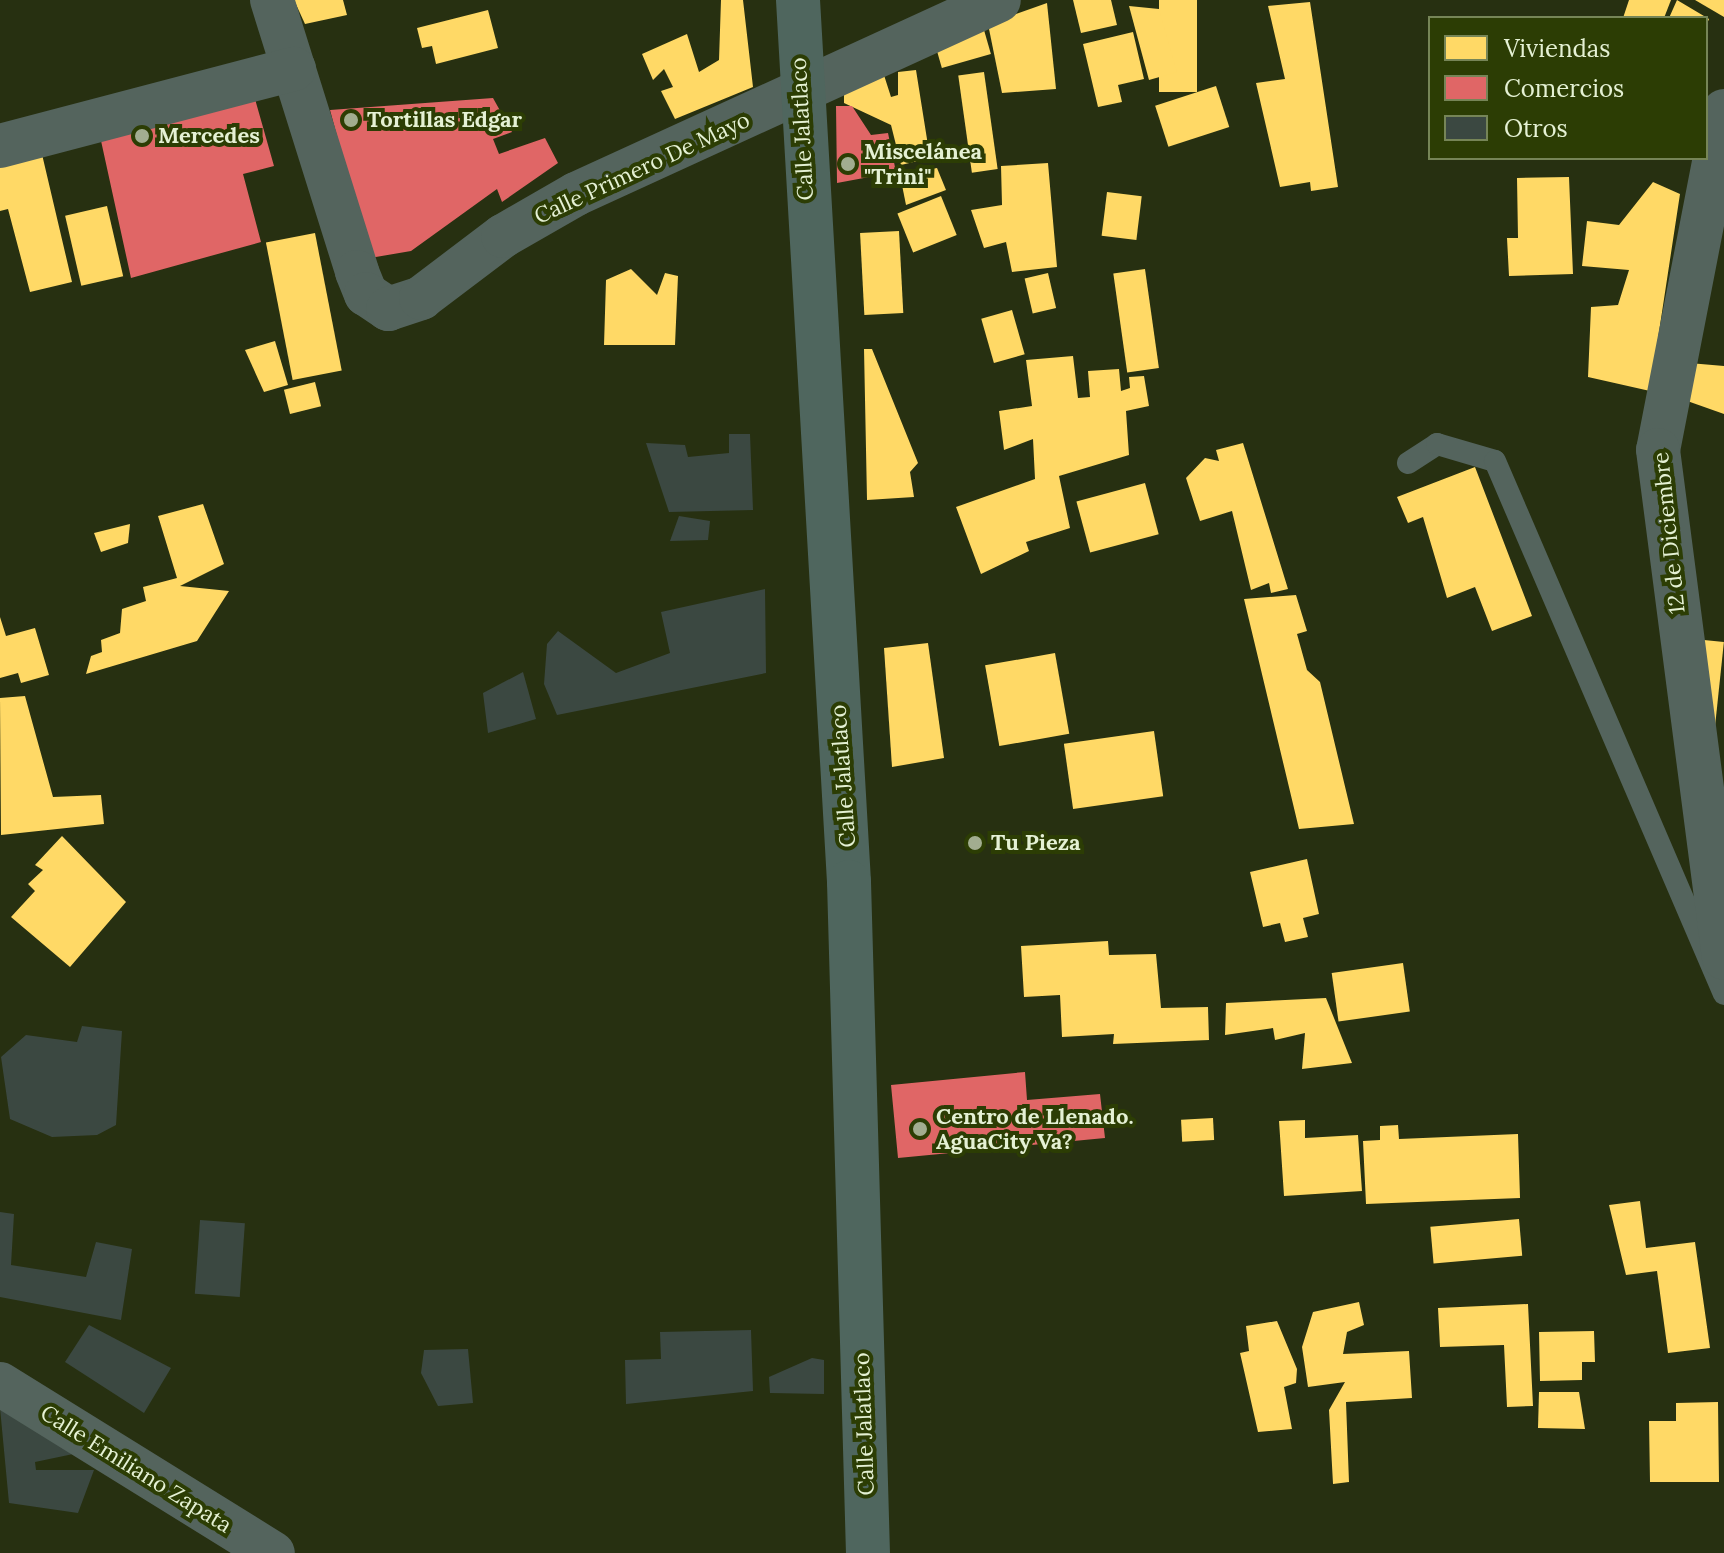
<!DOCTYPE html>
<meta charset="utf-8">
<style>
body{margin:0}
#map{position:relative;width:1724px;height:1553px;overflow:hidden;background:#273011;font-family:Lora,serif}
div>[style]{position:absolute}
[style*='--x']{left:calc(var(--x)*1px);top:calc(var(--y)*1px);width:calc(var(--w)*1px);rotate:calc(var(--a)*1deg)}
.homes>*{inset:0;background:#ffd966;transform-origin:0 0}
.shops>*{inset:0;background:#e06666}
.building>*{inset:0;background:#3b4841;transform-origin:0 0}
.service>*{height:22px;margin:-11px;padding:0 11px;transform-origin:11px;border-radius:11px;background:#54645d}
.minor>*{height:44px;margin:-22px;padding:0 22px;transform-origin:22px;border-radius:22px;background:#54645d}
.secondary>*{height:44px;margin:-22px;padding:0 22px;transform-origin:22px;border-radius:22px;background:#4f665e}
.dots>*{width:22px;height:22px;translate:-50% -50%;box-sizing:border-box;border:4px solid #2c3d04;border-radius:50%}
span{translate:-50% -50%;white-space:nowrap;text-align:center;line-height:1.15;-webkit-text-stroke:8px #2c3d04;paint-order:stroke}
.poi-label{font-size:22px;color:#e5f1d4;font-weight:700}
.left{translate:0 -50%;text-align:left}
.street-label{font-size:22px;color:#e5f1d4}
.legend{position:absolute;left:1428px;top:16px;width:280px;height:144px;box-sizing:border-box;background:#2c3d04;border:2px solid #768557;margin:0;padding:10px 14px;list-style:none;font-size:24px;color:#e5f1d4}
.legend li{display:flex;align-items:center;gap:16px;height:40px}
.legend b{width:40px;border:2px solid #768557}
</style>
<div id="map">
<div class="homes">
<div style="clip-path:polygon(294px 0,343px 0,347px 15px,305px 24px)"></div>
<div style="clip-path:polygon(721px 0,743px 0,753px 87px,675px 119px,661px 91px,673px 87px,664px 69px,653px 80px,642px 54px,687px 34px,699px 72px,719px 60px)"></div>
<div style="clip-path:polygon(1073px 0,1111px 0,1117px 25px,1081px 33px)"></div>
<div style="left:1159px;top:0;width:38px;height:92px"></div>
<div style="clip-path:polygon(1629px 0,1671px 0,1664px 18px,1623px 18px)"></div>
<div style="clip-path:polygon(1677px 0,1709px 19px,1706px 26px,1706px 18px,1669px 18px)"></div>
<div style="clip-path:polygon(1695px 0,1724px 0,1724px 17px)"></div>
<div style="clip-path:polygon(1310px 2px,1338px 187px,1311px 191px,1310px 182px,1280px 187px,1256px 83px,1285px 79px,1268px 6px)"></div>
<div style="clip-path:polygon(1047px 3px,1056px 89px,1002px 93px,988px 24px)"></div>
<div style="clip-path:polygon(1129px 6px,1159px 9px,1177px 72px,1149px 80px)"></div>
<div style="clip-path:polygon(488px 10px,498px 48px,436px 64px,432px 46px,422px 48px,417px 28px)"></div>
<div style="left:984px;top:30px;width:25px;height:51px;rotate:74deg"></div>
<div style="clip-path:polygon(1133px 32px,1144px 79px,1118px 85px,1122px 102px,1098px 107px,1083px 44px)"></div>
<div style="clip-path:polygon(916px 70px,930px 158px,901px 165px,891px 125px,844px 103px,844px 82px,883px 72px,891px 97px,898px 95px,898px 72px)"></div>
<div style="left:984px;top:72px;width:98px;height:26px;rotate:82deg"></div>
<div style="left:1216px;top:86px;width:43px;height:64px;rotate:72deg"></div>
<div style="clip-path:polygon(41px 150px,72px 282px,30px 292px,8px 209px,0 211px,0 156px)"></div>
<div style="clip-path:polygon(1048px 163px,1057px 267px,1012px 272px,1006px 242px,984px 248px,971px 210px,1002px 205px,1001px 166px)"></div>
<div style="clip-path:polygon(937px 168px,946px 190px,906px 205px,900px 175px)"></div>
<div style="clip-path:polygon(1569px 177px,1573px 274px,1509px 276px,1507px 238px,1518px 238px,1517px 178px)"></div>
<div style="clip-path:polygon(1653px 182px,1680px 194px,1650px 391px,1588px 377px,1591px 307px,1618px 305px,1629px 270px,1582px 266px,1587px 221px,1619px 225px)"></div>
<div style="left:1107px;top:192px;width:35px;height:44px;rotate:7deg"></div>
<div style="left:941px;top:196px;width:42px;height:47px;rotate:68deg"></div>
<div style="left:107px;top:206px;width:72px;height:43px;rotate:77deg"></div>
<div style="left:899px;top:231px;width:82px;height:39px;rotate:87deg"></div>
<div style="left:315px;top:233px;width:140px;height:50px;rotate:79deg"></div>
<div style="clip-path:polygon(631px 269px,657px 295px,665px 273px,678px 276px,675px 345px,604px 345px,606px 280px)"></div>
<div style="left:1145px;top:269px;width:100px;height:32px;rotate:82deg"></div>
<div style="left:1048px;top:273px;width:36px;height:24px;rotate:77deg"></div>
<div style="left:1012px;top:310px;width:46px;height:32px;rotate:74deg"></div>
<div style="clip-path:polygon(275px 341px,288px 385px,264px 392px,245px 350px)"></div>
<div style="clip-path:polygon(864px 349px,872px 349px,918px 463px,910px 472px,914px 497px,867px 500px)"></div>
<div style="clip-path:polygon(1073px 356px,1078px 398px,1090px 397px,1088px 371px,1119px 369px,1121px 391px,1130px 388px,1129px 377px,1144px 376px,1149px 406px,1126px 411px,1129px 455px,1059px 476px,1070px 528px,1026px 542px,1029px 551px,981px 574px,956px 507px,1035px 479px,1033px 439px,1004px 450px,999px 411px,1032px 406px,1026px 360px)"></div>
<div style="clip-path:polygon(1689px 363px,1724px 366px,1724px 414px,1676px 397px)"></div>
<div style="left:315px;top:382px;width:25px;height:32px;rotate:76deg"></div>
<div style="clip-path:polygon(1243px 443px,1288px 589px,1271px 593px,1269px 583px,1251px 590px,1232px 511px,1200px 521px,1186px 478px,1205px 458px,1219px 461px,1216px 450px)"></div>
<div style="clip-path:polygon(1475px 467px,1532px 616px,1492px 631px,1475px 587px,1447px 598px,1423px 517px,1408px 523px,1397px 497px)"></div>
<div style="left:1145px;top:483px;width:53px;height:71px;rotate:75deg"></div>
<div style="clip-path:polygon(203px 504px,224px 564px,180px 586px,229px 591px,197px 641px,86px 674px,91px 656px,102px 652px,101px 640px,120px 633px,122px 609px,146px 601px,143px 587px,177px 578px,158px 516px)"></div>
<div style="clip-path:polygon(130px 524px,128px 543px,101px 552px,94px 533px)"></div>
<div style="clip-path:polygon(1296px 595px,1307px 631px,1297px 634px,1307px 670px,1320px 682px,1354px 824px,1299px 829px,1244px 599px)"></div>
<div style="clip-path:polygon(0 617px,6px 636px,35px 628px,49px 675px,21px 683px,18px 673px,0 678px)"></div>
<div style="left:1704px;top:640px;width:20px;height:87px;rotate:6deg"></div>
<div style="clip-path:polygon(928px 643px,944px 758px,892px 767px,884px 648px)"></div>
<div style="left:1055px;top:653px;width:82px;height:71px;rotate:80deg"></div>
<div style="clip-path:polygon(25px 696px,53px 797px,101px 795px,104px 824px,1px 835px,0 698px)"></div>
<div style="left:1154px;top:731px;width:66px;height:91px;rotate:82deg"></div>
<div style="clip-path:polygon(62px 836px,126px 902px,70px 967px,11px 917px,35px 891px,28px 884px,43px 870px,35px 865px)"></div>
<div style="clip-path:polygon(1307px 859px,1319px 914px,1303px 918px,1308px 937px,1285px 942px,1280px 923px,1263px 927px,1250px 872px)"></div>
<div style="clip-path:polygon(1108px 941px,1109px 955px,1156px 954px,1161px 1008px,1208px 1007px,1209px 1040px,1113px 1044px,1114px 1034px,1062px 1037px,1060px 995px,1024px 997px,1021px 946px)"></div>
<div style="left:1403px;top:963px;width:49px;height:72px;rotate:82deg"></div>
<div style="clip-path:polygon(1326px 998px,1352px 1063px,1302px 1069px,1305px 1033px,1275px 1040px,1273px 1028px,1225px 1035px,1226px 1003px)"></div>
<div style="left:1213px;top:1118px;width:22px;height:32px;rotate:87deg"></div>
<div style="clip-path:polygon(1305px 1120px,1305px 1138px,1358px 1135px,1362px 1191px,1284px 1196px,1279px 1121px)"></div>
<div style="clip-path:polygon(1398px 1125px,1399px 1139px,1518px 1134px,1520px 1198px,1366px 1204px,1363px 1141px,1380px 1140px,1380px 1126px)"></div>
<div style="clip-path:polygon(1640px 1201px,1646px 1248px,1695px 1242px,1710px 1348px,1668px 1353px,1657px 1271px,1626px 1275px,1609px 1205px)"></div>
<div style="left:1519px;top:1219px;width:37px;height:89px;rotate:85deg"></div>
<div style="clip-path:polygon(1359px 1302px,1364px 1325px,1347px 1332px,1343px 1354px,1409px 1351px,1412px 1398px,1346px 1402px,1349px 1482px,1333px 1484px,1329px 1410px,1345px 1382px,1308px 1387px,1302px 1347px,1313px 1312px)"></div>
<div style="clip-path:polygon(1528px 1304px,1533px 1406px,1507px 1407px,1504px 1345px,1440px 1347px,1438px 1308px)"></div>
<div style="clip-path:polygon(1277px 1321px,1297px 1369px,1296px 1383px,1284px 1387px,1292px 1429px,1258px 1432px,1240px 1353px,1249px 1351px,1246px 1326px)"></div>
<div style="clip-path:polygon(1594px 1331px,1595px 1362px,1582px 1362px,1582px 1380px,1540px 1381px,1539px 1332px)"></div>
<div style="clip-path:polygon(1539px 1392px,1579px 1392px,1585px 1429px,1538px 1428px)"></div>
<div style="clip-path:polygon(1718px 1402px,1719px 1482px,1650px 1482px,1649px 1421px,1676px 1421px,1676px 1403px)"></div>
</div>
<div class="shops">
<div style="clip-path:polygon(493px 98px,512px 132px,493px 139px,499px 154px,545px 138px,558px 163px,502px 202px,497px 189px,411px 251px,370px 258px,330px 110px)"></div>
<div style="clip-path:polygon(255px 99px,274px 166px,243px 174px,261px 242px,131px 278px,98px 127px)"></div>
<div style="clip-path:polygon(836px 106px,852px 106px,871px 135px,888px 133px,896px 172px,837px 183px)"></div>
<div style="clip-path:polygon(1025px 1072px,1027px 1100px,1100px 1094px,1105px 1138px,898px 1158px,891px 1085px)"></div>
</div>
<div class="building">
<div style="clip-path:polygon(729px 434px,750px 434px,753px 510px,669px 512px,646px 443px,685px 445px,688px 457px,729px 453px)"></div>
<div style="clip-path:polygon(679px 516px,710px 521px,708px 540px,670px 541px)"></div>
<div style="clip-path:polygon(765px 589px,766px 673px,557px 715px,544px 684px,547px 644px,558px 631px,616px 673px,670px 653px,661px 612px)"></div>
<div style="clip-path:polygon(523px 672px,536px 719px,488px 733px,483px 693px)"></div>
<div style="clip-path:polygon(82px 1026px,122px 1031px,116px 1125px,97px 1135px,52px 1137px,10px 1119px,1px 1057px,26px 1035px,77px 1042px)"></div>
<div style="clip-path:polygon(0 1212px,14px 1214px,11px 1265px,86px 1277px,96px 1242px,132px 1249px,121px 1320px,0 1297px)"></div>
<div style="left:200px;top:1220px;width:45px;height:74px;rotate:4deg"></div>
<div style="clip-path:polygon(89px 1325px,171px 1368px,144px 1413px,65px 1362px)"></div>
<div style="clip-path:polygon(751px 1330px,753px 1391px,626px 1404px,625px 1360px,661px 1359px,660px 1332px)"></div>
<div style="clip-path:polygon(468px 1349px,473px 1403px,438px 1406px,421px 1373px,424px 1350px)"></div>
<div style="clip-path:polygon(812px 1358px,824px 1360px,824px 1394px,770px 1393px,769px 1377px)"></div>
<div style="clip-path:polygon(0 1408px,78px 1453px,35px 1462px,36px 1470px,94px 1470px,78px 1513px,9px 1503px)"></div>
</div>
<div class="service">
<div style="--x:1408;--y:463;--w:35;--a:-33"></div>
<div style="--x:1437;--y:444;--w:60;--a:16.3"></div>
<div style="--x:1495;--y:461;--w:580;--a:66.75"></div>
</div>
<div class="minor">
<div style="--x:272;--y:0;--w:285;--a:72.6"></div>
<div style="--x:357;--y:272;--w:24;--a:68"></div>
<div style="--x:366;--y:294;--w:27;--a:34"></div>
<div style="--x:388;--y:309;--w:35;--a:-18"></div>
<div style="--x:421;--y:298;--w:103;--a:-37.1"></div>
<div style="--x:503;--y:236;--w:84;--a:-29.9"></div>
<div style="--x:576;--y:194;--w:465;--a:-24.6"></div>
<div style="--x:1724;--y:111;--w:345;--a:101"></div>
<div style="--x:1658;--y:450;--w:512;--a:82.6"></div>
<div style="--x:0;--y:146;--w:304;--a:-14.7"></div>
<div style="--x:0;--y:1384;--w:321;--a:31.8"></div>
</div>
<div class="secondary">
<div style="--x:798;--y:0;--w:883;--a:86.69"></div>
<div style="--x:849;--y:882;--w:671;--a:88.38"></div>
</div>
<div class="dots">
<div style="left:351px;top:120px;background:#a2ad90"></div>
<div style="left:142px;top:136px;background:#a2ad90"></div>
<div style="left:848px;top:164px;background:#a2ad90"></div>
<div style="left:975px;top:843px;background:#a2ad90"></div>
<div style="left:920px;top:1129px;background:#a2ad90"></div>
</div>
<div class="poi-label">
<span class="left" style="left:367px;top:120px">Tortillas Edgar</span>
<span class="left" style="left:158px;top:136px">Mercedes</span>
<span class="left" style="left:864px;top:164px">Miscelánea<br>"Trini"</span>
<span class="left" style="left:991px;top:843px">Tu Pieza</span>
<span class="left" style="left:936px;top:1129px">Centro de Llenado.<br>AguaCity Va?</span>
</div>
<div class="street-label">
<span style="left:802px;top:129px;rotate:-93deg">Calle Jalatlaco</span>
<span style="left:642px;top:168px;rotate:-25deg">Calle Primero De Mayo</span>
<span style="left:1669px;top:533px;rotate:-96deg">12 de Diciembre</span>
<span style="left:843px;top:776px;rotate:-94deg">Calle Jalatlaco</span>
<span style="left:864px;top:1424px;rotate:-92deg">Calle Jalatlaco</span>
<span style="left:136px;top:1469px;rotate:32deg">Calle Emiliano Zapata</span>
</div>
<ul class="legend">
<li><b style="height:22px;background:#ffd966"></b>Viviendas</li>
<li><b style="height:22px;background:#e06666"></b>Comercios</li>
<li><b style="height:22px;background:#3b4841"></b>Otros</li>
</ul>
</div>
